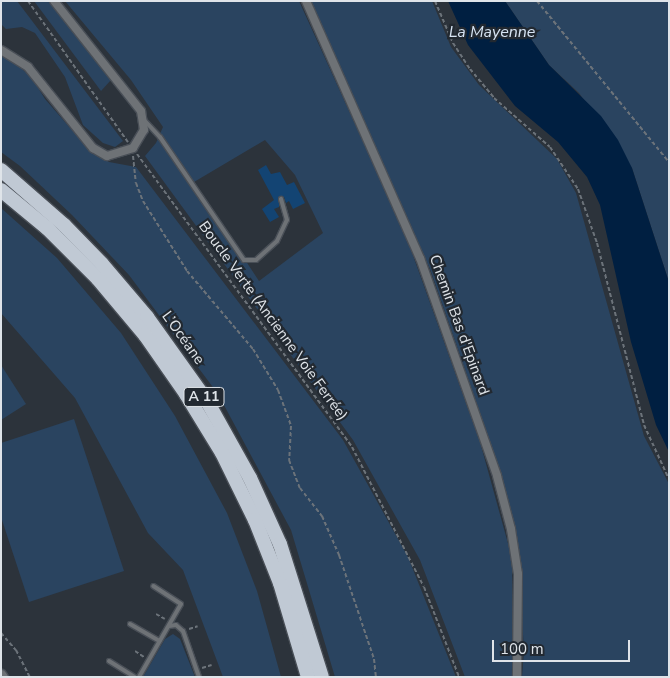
<!DOCTYPE html>
<meta charset="utf-8">
<style>
body{margin:0}
#map{position:relative;width:670px;height:678px;overflow:hidden;background:#2c333b;font-family:"Nunito Sans",sans-serif}
div>[style]{position:absolute}
[style*='--x']{left:calc(var(--x)*1px);top:calc(var(--y)*1px);width:calc(var(--w)*1px);rotate:calc(var(--a)*1deg)}
.green>*{inset:0;background:#2a4460}
.water>*{inset:0;background:#001f41}
.building>*{inset:0;background:#134473}
.path>*{height:2px;margin-top:-1px;transform-origin:0;background:repeating-linear-gradient(90deg,#6c737a 0 4px,transparent 0 6.5px)}
.roads{filter:drop-shadow(1px 0 #494f57) drop-shadow(-1px 0 #494f57) drop-shadow(0 1px #494f57) drop-shadow(0 -1px #494f57)}
.service>*{height:4px;margin:-2px;padding:0 2px;transform-origin:2px;border-radius:2px;background:#6e7276}
.minor>*{height:8px;margin:-4px;padding:0 4px;transform-origin:4px;border-radius:4px;background:#6e7276}
.tertiary>*{height:9px;margin:-4.5px;padding:0 4.5px;transform-origin:4.5px;border-radius:4.5px;background:#6e7276}
.motorway>*{height:14px;margin:-7px;padding:0 7px;transform-origin:7px;border-radius:7px;background:#c0c9d4}
span{translate:-50% -50%;white-space:nowrap;text-align:center;line-height:1.15;-webkit-text-stroke:4.5px #222931;paint-order:stroke}
.shield-label span{padding:1px 4px;background:#222931;border:1px solid;border-radius:4px;-webkit-text-stroke-width:0}
.shield-label{font-size:14px;color:#dfe4e9;font-weight:700}
.street-label{font-size:15px;color:#dfe4e9}
.water-label{font-size:16px;color:#d8e5f4;font-style:italic}
.frame{position:absolute;inset:0;border:2px solid #dfe4e9;pointer-events:none}
.scale{position:absolute;left:492px;top:640px;width:138px;height:22px;box-sizing:border-box;border:2px solid #dfe4e9;border-top:0;padding-left:6px;font-size:15px;line-height:18px;white-space:nowrap;color:#dfe4e9;-webkit-text-stroke:4px #222931;paint-order:stroke}
</style>
<div id="map">
<div class="green">
<div style="clip-path:polygon(1px 1px,17px 1px,123px 141px,115px 147px,103px 143px,83px 125px,65px 77px,35px 33px,22px 27px,6px 29px,1px 24px)"></div>
<div style="clip-path:polygon(34px 1px,49px 1px,111px 80px,101px 91px)"></div>
<div style="clip-path:polygon(evenodd,65px 1px,299px 1px,406px 236px,480px 442px,512px 558px,513px 677px,465px 677px,420px 560px,353px 440px,145px 156px,156px 143px,163px 127px,131px 80px,65px 1px,265px 140px,295px 175px,323px 233px,259px 281px,194px 182px,265px 140px)"></div>
<div style="clip-path:polygon(310px 1px,432px 1px,451px 47px,479px 85px,557px 159px,576px 193px,644px 436px,669px 484px,669px 677px,522px 677px,524px 651px,518px 552px,511px 515px,485px 427px,430px 269px)"></div>
<div style="clip-path:polygon(505px 1px,669px 1px,669px 282px,632px 168px,579px 93px,549px 65px)"></div>
<div style="clip-path:polygon(1px 56px,13px 61px,32px 78px,45px 99px,91px 152px,109px 162px,136px 167px,343px 440px,408px 557px,456px 677px,335px 677px,291px 530px,218px 394px,129px 275px,72px 215px,20px 166px,1px 152px)"></div>
<div style="clip-path:polygon(1px 208px,57px 258px,121px 333px,175px 416px,227px 513px,257px 591px,281px 677px,223px 677px,183px 570px,148px 533px,75px 398px,1px 313px)"></div>
<div style="clip-path:polygon(1px 365px,26px 404px,1px 420px)"></div>
<div style="clip-path:polygon(74px 419px,124px 571px,29px 602px,1px 517px,1px 443px)"></div>
<div style="clip-path:polygon(173px 634px,180px 639px,195px 677px,143px 677px,165px 639px)"></div>
</div>
<div class="water">
<div style="clip-path:polygon(448px 1px,505px 1px,549px 65px,601px 116px,618px 140px,632px 168px,669px 282px,669px 452px,656px 425px,631px 342px,600px 205px,587px 177px,558px 142px,515px 106px,468px 45px)"></div>
</div>
<div class="building">
<div style="clip-path:polygon(266px 165px,271px 174px,280px 172px,287px 185px,294px 182px,305px 203px,293px 209px,289px 201px,286px 203px,284px 197px,280px 196px,279px 207px,274px 209px,279px 217px,270px 222px,262px 209px,274px 200px,258px 170px)"></div>
</div>
<div class="path">
<div style="--x:28;--y:1;--w:173;--a:54.7"></div>
<div style="--x:435;--y:1;--w:46;--a:66.8"></div>
<div style="--x:453;--y:43;--w:31;--a:57"></div>
<div style="--x:470;--y:69;--w:38;--a:50"></div>
<div style="--x:494;--y:98;--w:74;--a:41.2"></div>
<div style="--x:550;--y:147;--w:50;--a:56.3"></div>
<div style="--x:578;--y:189;--w:57;--a:70.6"></div>
<div style="--x:597;--y:243;--w:188;--a:75.5"></div>
<div style="--x:644;--y:425;--w:60;--a:65.2"></div>
<div style="--x:537;--y:1;--w:208;--a:50.7"></div>
<div style="--x:137;--y:154;--w:363;--a:53.7"></div>
<div style="--x:352;--y:447;--w:157;--a:62.8"></div>
<div style="--x:424;--y:587;--w:97;--a:68.7"></div>
<div style="--x:133;--y:156;--w:27;--a:84"></div>
<div style="--x:136;--y:183;--w:19;--a:69"></div>
<div style="--x:143;--y:201;--w:83;--a:57.8"></div>
<div style="--x:187;--y:271;--w:102;--a:49.8"></div>
<div style="--x:253;--y:349;--w:48;--a:58.6"></div>
<div style="--x:278;--y:390;--w:38;--a:70"></div>
<div style="--x:291;--y:426;--w:34;--a:93"></div>
<div style="--x:289;--y:460;--w:30;--a:69"></div>
<div style="--x:300;--y:488;--w:36;--a:52"></div>
<div style="--x:322;--y:516;--w:43;--a:66.4"></div>
<div style="--x:339;--y:555;--w:110;--a:71.4"></div>
<div style="--x:374;--y:659;--w:18;--a:84"></div>
<div style="--x:156;--y:614;--w:10;--a:29"></div>
<div style="--x:189;--y:629;--w:9;--a:-18"></div>
<div style="--x:1;--y:633;--w:23;--a:49"></div>
<div style="--x:16;--y:650;--w:30;--a:63"></div>
<div style="--x:135;--y:651;--w:11;--a:34"></div>
<div style="--x:202;--y:668;--w:10;--a:-17"></div>
</div>
<div class="roads">
<div class="service">
<div style="--x:145;--y:121;--w:22;--a:47"></div>
<div style="--x:160;--y:137;--w:149;--a:55.7"></div>
<div style="--x:244;--y:260;--w:12;--a:0"></div>
<div style="--x:256;--y:260;--w:28;--a:-42"></div>
<div style="--x:277;--y:241;--w:23;--a:-65"></div>
<div style="--x:287;--y:220;--w:22;--a:-106"></div>
<div style="--x:130;--y:624;--w:34;--a:30"></div>
<div style="--x:169;--y:626;--w:7;--a:-8"></div>
<div style="--x:176;--y:625;--w:9;--a:41"></div>
<div style="--x:183;--y:631;--w:49;--a:70.8"></div>
<div style="--x:109;--y:661;--w:31;--a:32"></div>
<div style="--x:139;--y:677;--w:84;--a:-60.1"></div>
<div style="--x:181;--y:604;--w:33;--a:-147"></div>
</div>
<div class="minor">
<div style="--x:306;--y:1;--w:281;--a:66.1"></div>
<div style="--x:420;--y:258;--w:231;--a:70.5"></div>
<div style="--x:497;--y:476;--w:55;--a:75.2"></div>
<div style="--x:511;--y:529;--w:46;--a:81.2"></div>
<div style="--x:518;--y:574;--w:103;--a:90.6"></div>
<div style="--x:1;--y:50;--w:32;--a:32"></div>
<div style="--x:28;--y:67;--w:104;--a:51.3"></div>
<div style="--x:93;--y:148;--w:16;--a:30"></div>
<div style="--x:107;--y:156;--w:27;--a:-17"></div>
<div style="--x:133;--y:148;--w:21;--a:-59"></div>
<div style="--x:144;--y:130;--w:19;--a:-99"></div>
<div style="--x:141;--y:111;--w:140;--a:-128.3"></div>
</div>
<div class="tertiary">
<div style="--x:1;--y:674;--w:4;--a:56"></div>
</div>
<div class="motorway">
<div style="--x:1;--y:170;--w:84;--a:41.1"></div>
<div style="--x:64;--y:225;--w:54;--a:45.7"></div>
<div style="--x:102;--y:264;--w:70;--a:49.7"></div>
<div style="--x:147;--y:317;--w:103;--a:54.5"></div>
<div style="--x:207;--y:401;--w:88;--a:60.8"></div>
<div style="--x:250;--y:478;--w:72;--a:65.6"></div>
<div style="--x:280;--y:544;--w:139;--a:72.5"></div>
<div style="--x:1;--y:190;--w:60;--a:39.6"></div>
<div style="--x:47;--y:228;--w:72;--a:45"></div>
<div style="--x:98;--y:279;--w:73;--a:50"></div>
<div style="--x:145;--y:335;--w:72;--a:55.2"></div>
<div style="--x:186;--y:394;--w:69;--a:58.6"></div>
<div style="--x:222;--y:453;--w:75;--a:63.8"></div>
<div style="--x:255;--y:520;--w:68;--a:68.4"></div>
<div style="--x:280;--y:583;--w:98;--a:73.4"></div>
</div>
</div>
<div class="shield-label">
<span style="left:204px;top:397px">A 11</span>
</div>
<div class="street-label">
<span style="left:273px;top:321px;rotate:54deg">Boucle Verte (Ancienne Voie Ferrée)</span>
<span style="left:459px;top:325px;rotate:70deg">Chemin Bas d'Epinard</span>
<span style="left:183px;top:338px;rotate:54deg">L’Océane</span>
</div>
<div class="water-label">
<span style="left:492px;top:32px">La Mayenne</span>
</div>
<div class="frame"></div>
<div class="scale">100 m</div>
</div>
